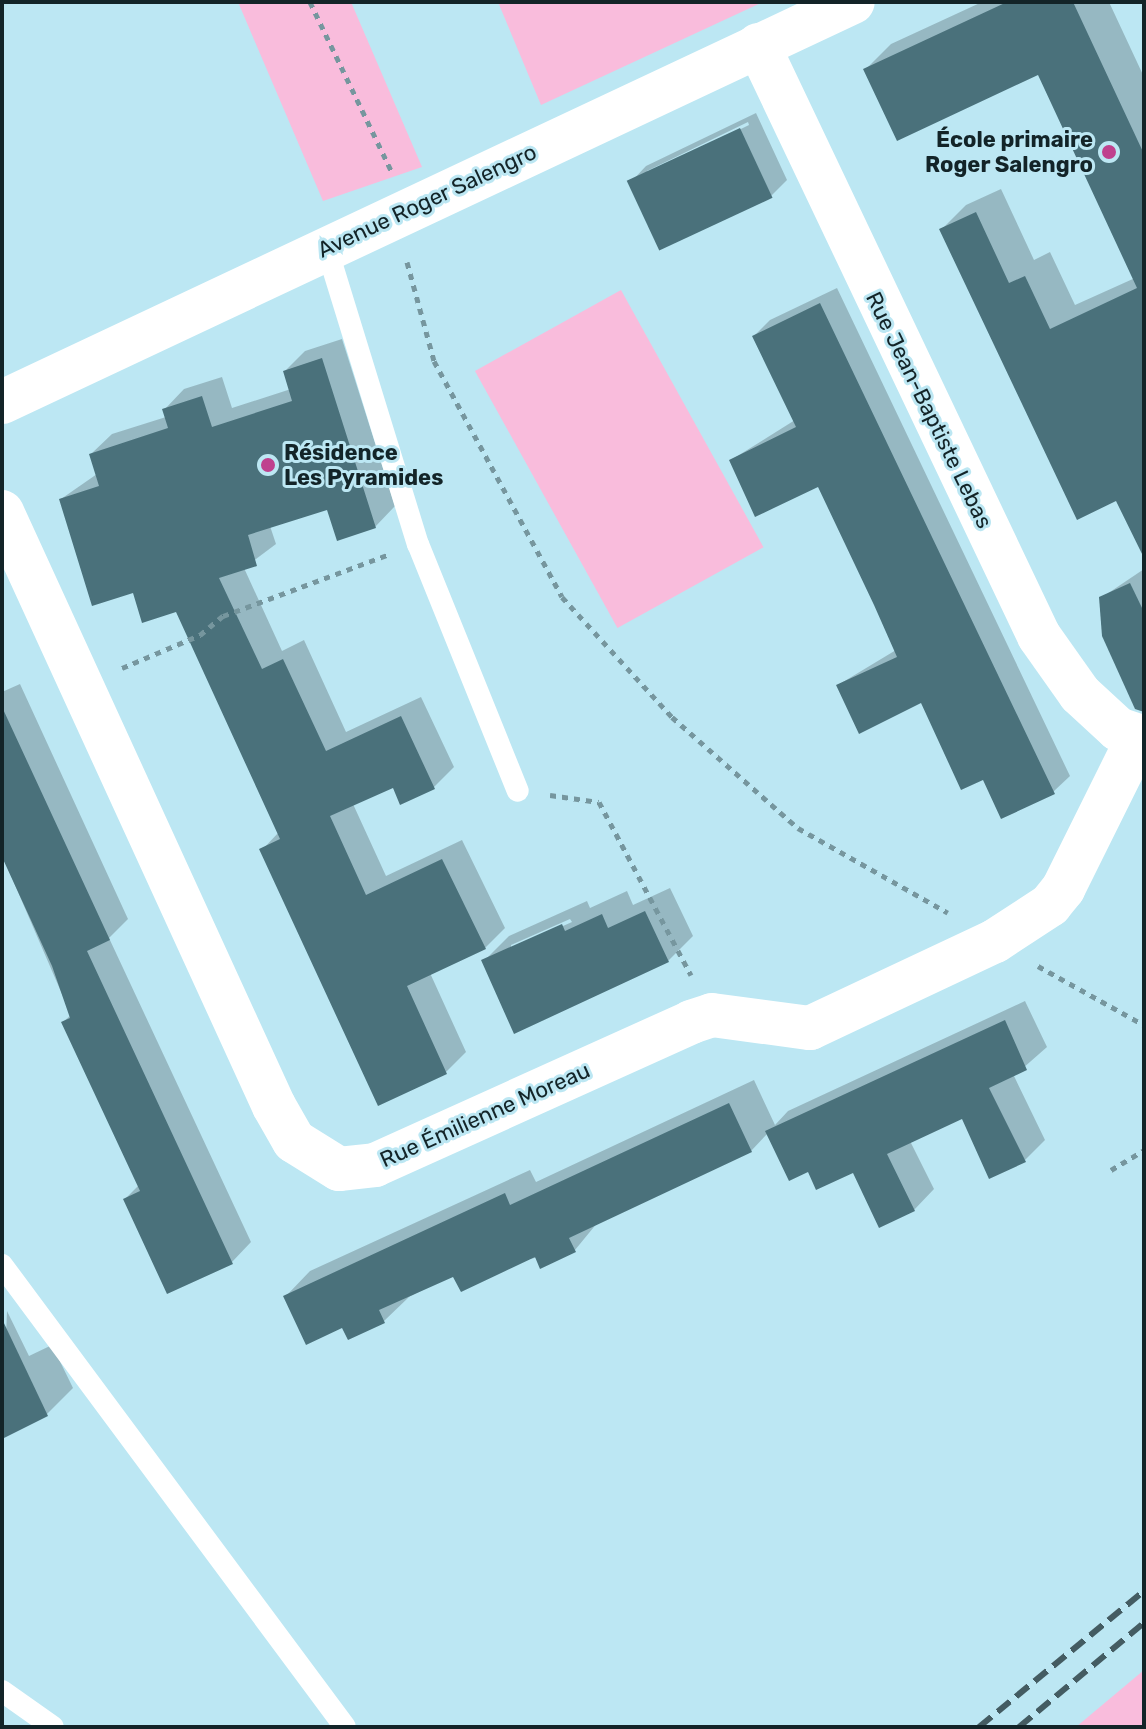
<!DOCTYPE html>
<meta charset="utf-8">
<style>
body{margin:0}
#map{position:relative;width:1146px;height:1729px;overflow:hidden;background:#bce7f3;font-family:Rubik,sans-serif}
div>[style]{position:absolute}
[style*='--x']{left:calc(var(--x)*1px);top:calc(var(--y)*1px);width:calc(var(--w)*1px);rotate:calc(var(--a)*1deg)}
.green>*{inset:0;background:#f9bcdc;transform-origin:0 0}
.shadow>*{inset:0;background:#0003}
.building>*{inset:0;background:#4a717b;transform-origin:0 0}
.path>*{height:5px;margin-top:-2.5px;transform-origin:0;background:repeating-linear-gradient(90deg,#76969e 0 6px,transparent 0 12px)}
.lane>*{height:22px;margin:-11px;padding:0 11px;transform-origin:11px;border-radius:11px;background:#fff}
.street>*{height:44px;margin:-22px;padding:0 22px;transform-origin:22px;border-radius:22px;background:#fff}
.secondary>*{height:44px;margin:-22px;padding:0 22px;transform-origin:22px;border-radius:22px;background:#fff}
.rail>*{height:6px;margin-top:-3px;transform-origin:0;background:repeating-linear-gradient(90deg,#445c62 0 16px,transparent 0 24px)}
.dots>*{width:22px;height:22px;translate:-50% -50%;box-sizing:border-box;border:4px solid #bce7f3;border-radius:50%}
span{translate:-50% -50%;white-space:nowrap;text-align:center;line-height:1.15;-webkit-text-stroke:6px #bce7f3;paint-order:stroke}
.poi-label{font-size:22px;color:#132428;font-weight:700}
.right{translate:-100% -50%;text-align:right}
.left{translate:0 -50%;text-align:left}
.street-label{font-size:22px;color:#132428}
.frame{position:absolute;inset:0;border:4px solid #132428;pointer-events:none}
</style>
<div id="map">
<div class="green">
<div style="clip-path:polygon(238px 2px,351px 2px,422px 167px,323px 201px)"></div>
<div style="clip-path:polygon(498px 2px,763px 2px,541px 105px)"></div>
<div style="left:621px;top:290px;width:294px;height:167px;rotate:61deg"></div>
<div style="clip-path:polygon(1144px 1670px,1144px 1727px,1076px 1727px)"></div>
</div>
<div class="shadow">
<div style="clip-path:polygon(982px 2px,1109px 2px,1144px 77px,1144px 483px,941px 230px,966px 205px,1001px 189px,1034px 260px,1050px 252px,1075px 305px,1135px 278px,1039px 72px,866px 69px,891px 44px)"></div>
<div style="clip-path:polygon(evenodd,756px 113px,787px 180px,771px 196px,630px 183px,646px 166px,756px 113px,748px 122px,749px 125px,647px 175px,647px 171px,748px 122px)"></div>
<div style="clip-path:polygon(837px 288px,1070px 776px,1053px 792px,922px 700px,838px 685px,896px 650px,819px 484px,731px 460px,795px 420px,754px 336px,770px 320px)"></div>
<div style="clip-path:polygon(342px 339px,395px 506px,375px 527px,328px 508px,270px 526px,276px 544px,244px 568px,282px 651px,304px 640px,346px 732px,421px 697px,454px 767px,434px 787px,394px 786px,353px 804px,386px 876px,462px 840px,505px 928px,485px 948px,430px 973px,466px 1052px,446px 1072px,262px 850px,279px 832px,177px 610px,134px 591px,61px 499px,97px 474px,91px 454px,112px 434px,166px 417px,164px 410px,184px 389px,222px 377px,232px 408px,291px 389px,285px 371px,305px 351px)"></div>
<div style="clip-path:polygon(1144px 569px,1144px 679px,1101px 598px)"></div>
<div style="clip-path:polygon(20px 684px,128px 919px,109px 938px,251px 1242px,232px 1262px,125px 1199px,139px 1185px,63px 1022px,71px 1015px,2px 855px,2px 692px)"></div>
<div style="clip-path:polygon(evenodd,670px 888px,693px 936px,668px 961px,484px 961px,509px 936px,587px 901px,590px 908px,627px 891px,633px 905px,670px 888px,570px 919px,572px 922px,511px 949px,511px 945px,570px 919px)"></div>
<div style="clip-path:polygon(1025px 1001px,1047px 1047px,1014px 1076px,1045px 1140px,1025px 1160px,963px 1116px,910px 1141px,934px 1189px,914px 1210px,854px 1170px,809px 1170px,768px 1133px,751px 1151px,598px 1222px,575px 1250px,454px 1274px,409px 1297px,384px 1321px,343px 1325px,286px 1296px,310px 1271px,530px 1170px,536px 1182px,754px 1080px,775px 1125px,788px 1111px)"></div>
<div style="clip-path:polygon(7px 1311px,29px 1356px,52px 1345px,73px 1388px,47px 1414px,2px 1436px)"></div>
</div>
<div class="building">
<div style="clip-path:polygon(1007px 2px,1073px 2px,1144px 154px,1144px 558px,1116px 501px,1077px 520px,939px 229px,976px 212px,1009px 283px,1025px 276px,1050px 329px,1137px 288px,1038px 75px,897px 141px,863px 69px)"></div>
<div style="left:740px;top:128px;width:77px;height:125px;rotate:65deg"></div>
<div style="clip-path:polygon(820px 303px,1055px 794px,1001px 819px,983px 780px,961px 790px,921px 703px,859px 734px,836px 685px,897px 657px,874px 605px,818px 487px,755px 517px,729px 460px,796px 427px,752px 336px)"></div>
<div style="clip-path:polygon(322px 358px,376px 528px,337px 541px,327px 510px,248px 535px,257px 566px,219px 578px,262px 669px,283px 659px,326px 751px,401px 716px,435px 789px,400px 805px,393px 788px,330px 816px,366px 895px,442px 859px,486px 949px,407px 986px,447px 1074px,378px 1106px,259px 849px,280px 839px,176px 612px,142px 623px,133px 593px,92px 606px,59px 499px,99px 486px,89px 454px,168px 428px,162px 409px,202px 396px,212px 427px,292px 401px,283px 371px)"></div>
<div style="clip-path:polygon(1130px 583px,1144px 612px,1144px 712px,1135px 709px,1102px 636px,1099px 597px)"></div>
<div style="clip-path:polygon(2px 707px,110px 940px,87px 951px,233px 1264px,167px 1294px,123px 1199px,140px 1191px,61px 1022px,70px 1018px,52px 966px,2px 857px)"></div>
<div style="clip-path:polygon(645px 911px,669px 962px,514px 1034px,481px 960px,562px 924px,565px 931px,602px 914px,608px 928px)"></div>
<div style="clip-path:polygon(1005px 1020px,1027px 1070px,989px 1088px,1026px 1162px,989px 1179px,962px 1119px,887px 1154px,915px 1211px,879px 1228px,853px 1173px,816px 1190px,808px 1172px,789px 1181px,765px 1131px)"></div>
<div style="clip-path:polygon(729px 1103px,752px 1152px,569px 1238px,576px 1252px,540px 1269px,535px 1257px,461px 1292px,453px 1277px,379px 1310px,385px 1323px,348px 1340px,342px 1328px,306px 1345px,283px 1296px,505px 1193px,510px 1205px)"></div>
<div style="clip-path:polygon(2px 1319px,48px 1416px,2px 1439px)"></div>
</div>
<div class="path">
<div style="--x:310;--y:2;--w:187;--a:64.3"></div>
<div style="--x:407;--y:262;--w:103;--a:74.7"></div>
<div style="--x:434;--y:361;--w:268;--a:61.5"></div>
<div style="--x:562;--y:597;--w:163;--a:47.5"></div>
<div style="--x:672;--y:717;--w:168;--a:41.4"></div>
<div style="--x:798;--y:828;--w:172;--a:29.5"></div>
<div style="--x:122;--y:668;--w:85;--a:-22.9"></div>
<div style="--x:200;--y:635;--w:30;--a:-40"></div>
<div style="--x:223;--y:616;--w:175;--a:-20.4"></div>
<div style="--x:550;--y:795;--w:49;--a:8.1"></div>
<div style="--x:599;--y:802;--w:196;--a:62"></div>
<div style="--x:1038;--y:966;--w:121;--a:29.1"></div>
<div style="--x:1111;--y:1170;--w:39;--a:-31"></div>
</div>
<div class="lane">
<div style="--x:327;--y:249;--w:309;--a:72.9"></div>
<div style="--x:418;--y:544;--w:266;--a:68"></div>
<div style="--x:2;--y:1265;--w:575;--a:53.41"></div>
<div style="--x:2;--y:1691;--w:62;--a:35.2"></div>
</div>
<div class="street">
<div style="--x:758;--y:45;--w:654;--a:64.57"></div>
<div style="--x:1039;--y:636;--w:71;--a:54.7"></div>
<div style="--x:1080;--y:694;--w:52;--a:42.6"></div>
<div style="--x:1118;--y:729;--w:28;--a:19"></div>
<div style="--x:2;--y:512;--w:653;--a:65.4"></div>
<div style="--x:274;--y:1106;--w:40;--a:60.3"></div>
<div style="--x:294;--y:1141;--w:53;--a:31.9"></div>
<div style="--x:339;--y:1169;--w:36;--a:-6"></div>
<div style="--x:375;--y:1165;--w:347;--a:-24.3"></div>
<div style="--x:691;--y:1022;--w:22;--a:-18"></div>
<div style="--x:712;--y:1015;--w:99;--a:7.6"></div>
<div style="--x:810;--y:1028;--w:204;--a:-25.2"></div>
<div style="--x:995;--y:941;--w:66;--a:-33.2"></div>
<div style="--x:1050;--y:905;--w:21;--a:-51"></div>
<div style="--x:1063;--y:889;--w:169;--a:-63.6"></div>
</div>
<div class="secondary">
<div style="--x:2;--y:402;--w:940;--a:-25.18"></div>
</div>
<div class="rail">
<div style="--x:979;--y:1727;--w:214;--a:-39.5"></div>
<div style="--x:1019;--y:1727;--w:163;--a:-39.8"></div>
</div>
<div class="dots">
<div style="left:1109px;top:152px;background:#bf418e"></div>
<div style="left:268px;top:465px;background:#bf418e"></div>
</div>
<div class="poi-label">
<span class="right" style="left:1093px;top:152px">École primaire<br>Roger Salengro</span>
<span class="left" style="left:284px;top:465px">Résidence<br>Les Pyramides</span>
</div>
<div class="street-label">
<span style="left:427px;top:201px;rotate:-25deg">Avenue Roger Salengro</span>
<span style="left:929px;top:410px;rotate:64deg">Rue Jean-Baptiste Lebas</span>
<span style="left:485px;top:1115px;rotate:-24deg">Rue Émilienne Moreau</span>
</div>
<div class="frame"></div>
</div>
